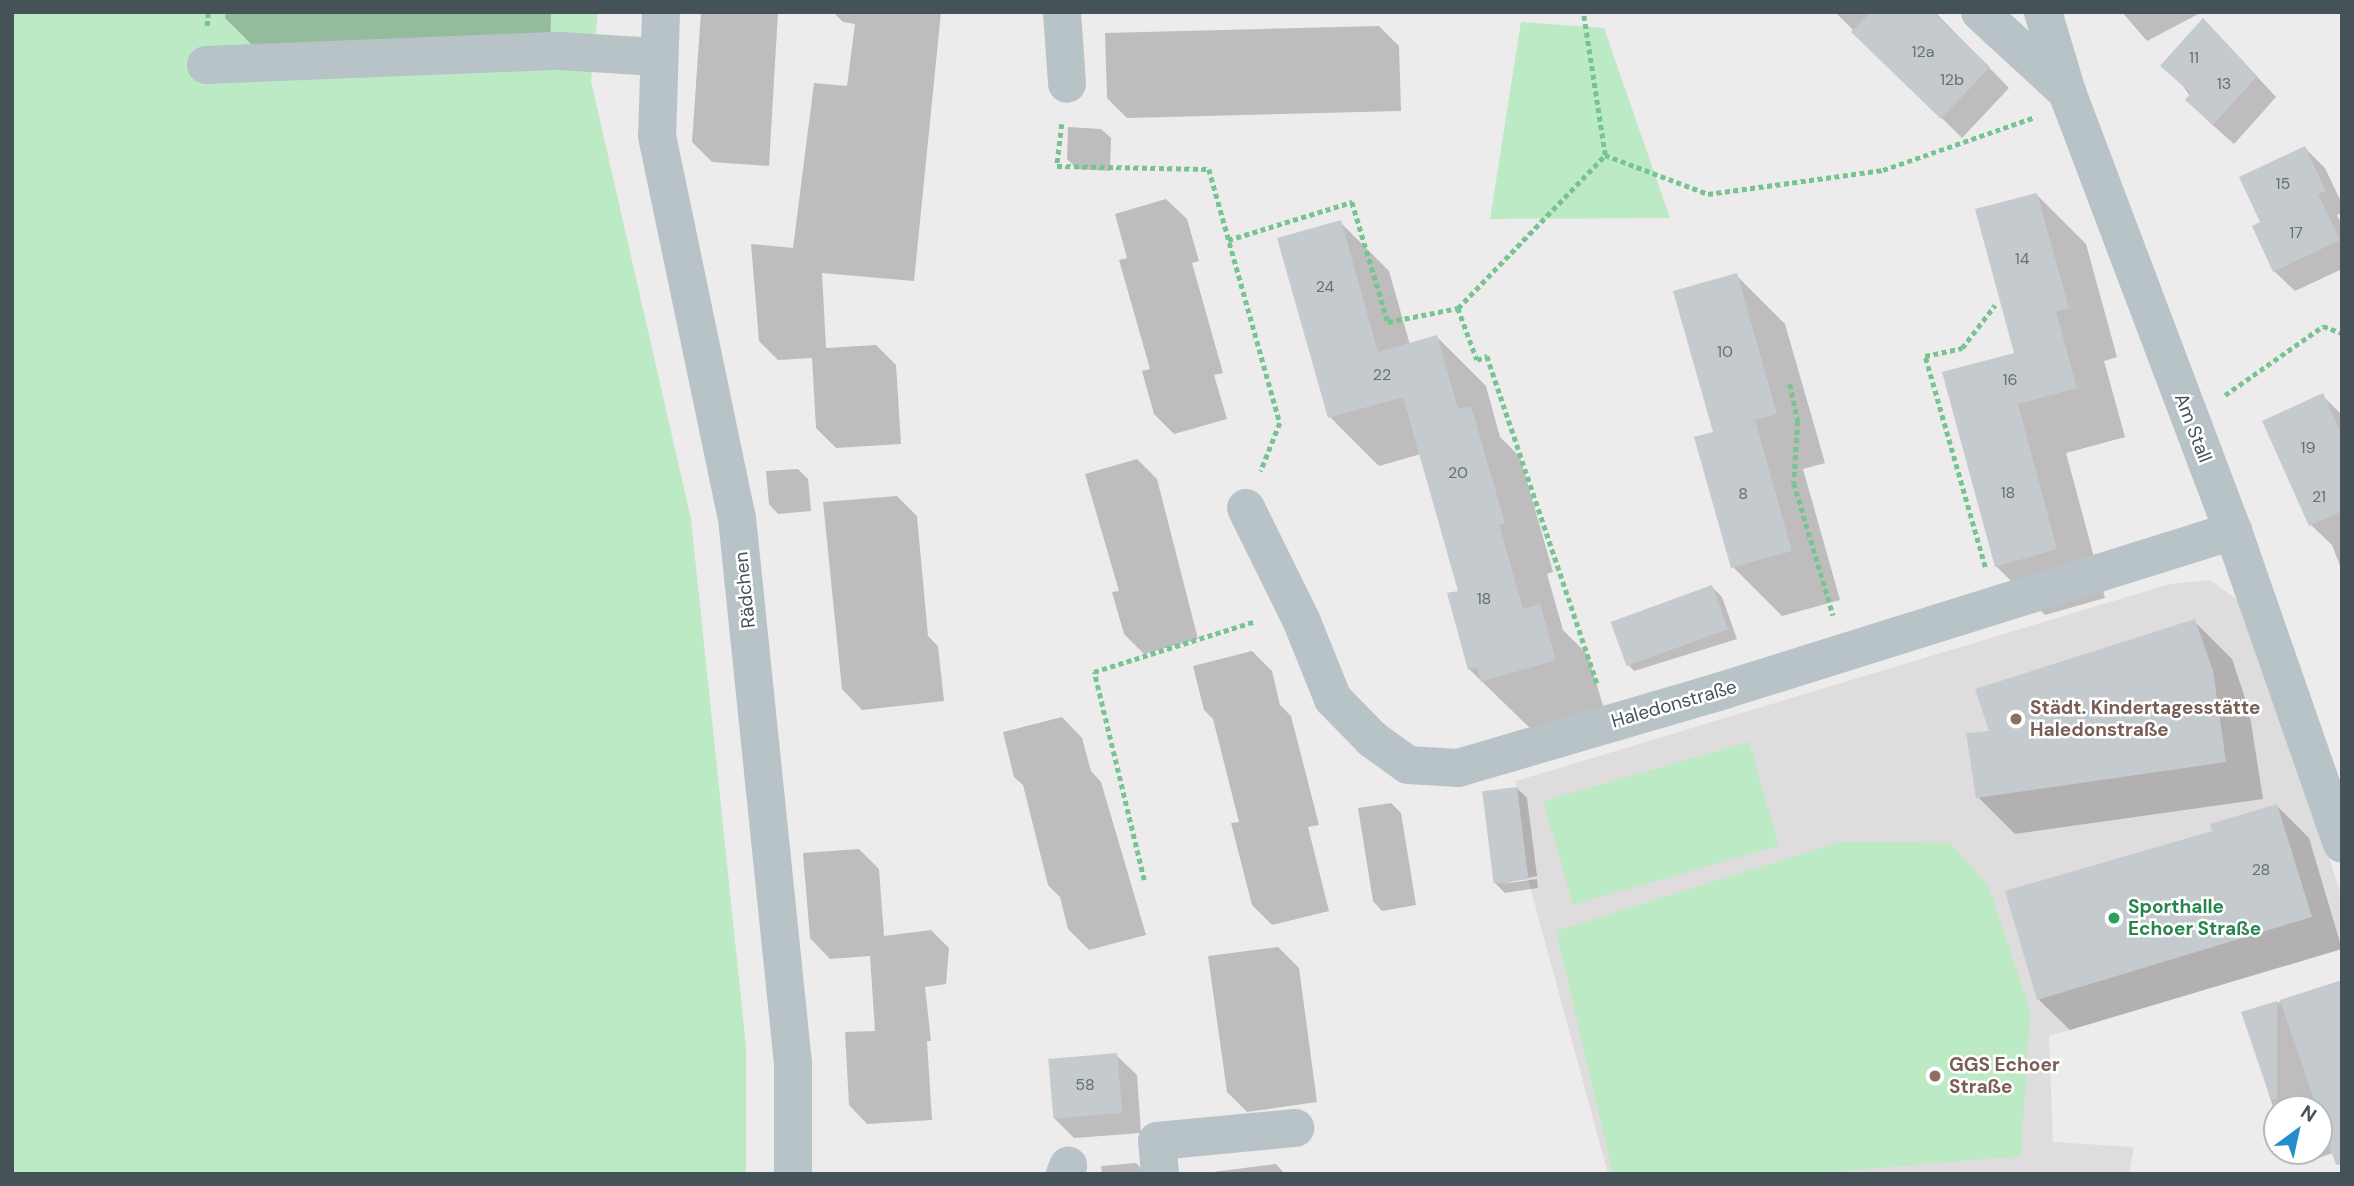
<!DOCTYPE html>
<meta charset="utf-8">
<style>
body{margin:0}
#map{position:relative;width:2354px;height:1186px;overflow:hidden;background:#eeebec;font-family:"DM Sans",sans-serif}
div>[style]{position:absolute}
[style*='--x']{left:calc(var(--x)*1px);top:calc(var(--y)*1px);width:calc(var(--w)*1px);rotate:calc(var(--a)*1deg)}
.education>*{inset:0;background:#dfdcdd}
.green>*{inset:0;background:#bbeac5;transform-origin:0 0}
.shadow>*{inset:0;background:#0003}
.building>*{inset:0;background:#c5cace;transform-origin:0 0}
.path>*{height:4.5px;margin-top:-2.25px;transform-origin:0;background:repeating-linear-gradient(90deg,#76c590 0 5px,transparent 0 8.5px)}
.minor>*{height:38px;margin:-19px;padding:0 19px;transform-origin:19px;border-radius:19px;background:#b7c3c7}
.dots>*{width:19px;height:19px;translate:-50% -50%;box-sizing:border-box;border:4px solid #fff;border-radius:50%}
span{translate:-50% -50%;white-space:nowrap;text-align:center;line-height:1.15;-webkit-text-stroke:5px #fff;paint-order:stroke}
.number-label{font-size:16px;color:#657075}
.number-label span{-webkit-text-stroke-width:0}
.street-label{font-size:19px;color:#455257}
.education-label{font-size:19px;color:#785e54;font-weight:700}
.left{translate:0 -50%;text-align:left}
.leisure-label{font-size:19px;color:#27864d;font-weight:700}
.frame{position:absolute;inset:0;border:14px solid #455257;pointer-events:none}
.north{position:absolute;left:2263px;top:1095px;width:70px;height:70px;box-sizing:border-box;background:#fff;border:2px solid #b5babc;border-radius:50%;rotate:33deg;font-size:19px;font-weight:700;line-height:28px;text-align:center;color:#455257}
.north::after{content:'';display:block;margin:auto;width:24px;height:32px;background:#258dce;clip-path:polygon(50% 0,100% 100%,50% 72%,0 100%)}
</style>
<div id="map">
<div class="education">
<div style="clip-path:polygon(2210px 580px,2242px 603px,2254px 624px,2342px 898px,2342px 949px,2049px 1036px,2053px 1142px,2134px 1147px,2129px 1174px,1608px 1174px,1528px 879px,1516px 781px,2170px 584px)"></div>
</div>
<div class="green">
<div style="clip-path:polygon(12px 12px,598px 12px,591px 81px,691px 519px,746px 1046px,746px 1174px,12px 1174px)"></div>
<div style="clip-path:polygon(1521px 22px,1604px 28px,1670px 218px,1490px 219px)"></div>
<div style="left:1749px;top:742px;width:108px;height:214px;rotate:74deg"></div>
<div style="clip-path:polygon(1840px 842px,1950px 843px,1988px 885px,2030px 1010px,2021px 1156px,1806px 1174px,1613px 1174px,1556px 931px)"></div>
</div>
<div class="shadow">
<div style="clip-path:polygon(226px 12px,551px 12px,550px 61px,261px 54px,225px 18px)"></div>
<div style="clip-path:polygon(701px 12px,778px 12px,769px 166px,712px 162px,692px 142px)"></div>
<div style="clip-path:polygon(833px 12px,941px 12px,914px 281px,822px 273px,826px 348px,876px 345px,896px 365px,901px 444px,836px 448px,816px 428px,812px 358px,778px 360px,759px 341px,751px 244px,793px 248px,814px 83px,847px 86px,855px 24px,843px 22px)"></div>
<div style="clip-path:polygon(1835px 12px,1935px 12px,2009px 88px,1962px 138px)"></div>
<div style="clip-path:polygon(2122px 12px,2202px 12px,2147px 41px)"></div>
<div style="clip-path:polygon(1379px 26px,1399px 46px,1401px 111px,1127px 118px,1107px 98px,1105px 33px)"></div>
<div style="clip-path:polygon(2223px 40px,2276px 97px,2234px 144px,2207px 120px,2183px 86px)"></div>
<div style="clip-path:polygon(1068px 127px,1101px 129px,1111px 138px,1110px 171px,1077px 169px,1067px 159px)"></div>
<div style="clip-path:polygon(2305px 148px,2325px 168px,2342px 204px,2342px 213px,2337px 215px,2342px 225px,2342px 269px,2295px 291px,2274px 271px,2263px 223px)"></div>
<div style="clip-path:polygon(2037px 195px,2086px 244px,2117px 357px,2104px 361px,2125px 437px,2066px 453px,2105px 598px,2045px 615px,1996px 566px)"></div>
<div style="clip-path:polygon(1166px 199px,1187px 219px,1199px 261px,1192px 263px,1223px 373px,1214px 375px,1227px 419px,1174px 434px,1154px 414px,1142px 371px,1150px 369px,1119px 260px,1127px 258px,1115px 214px)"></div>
<div style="clip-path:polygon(1340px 222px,1389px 271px,1410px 345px,1437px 337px,1486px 386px,1500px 437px,1520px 457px,1553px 572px,1547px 574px,1563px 630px,1588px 655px,1604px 709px,1532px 730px,1469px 669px,1460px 592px,1421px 454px,1379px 466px,1330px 417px)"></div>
<div style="clip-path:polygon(1736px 275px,1785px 324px,1825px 463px,1803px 469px,1840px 600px,1782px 616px,1733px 567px,1715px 433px)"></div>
<div style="clip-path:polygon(2322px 395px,2342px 415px,2342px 571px,2332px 545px,2311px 525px)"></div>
<div style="clip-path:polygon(1137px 459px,1157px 479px,1198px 639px,1144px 654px,1124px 634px,1112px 592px,1119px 591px,1085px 474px)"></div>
<div style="clip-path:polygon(798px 469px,808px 479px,811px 511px,778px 514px,769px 504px,766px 471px)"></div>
<div style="clip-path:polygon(897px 496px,917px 516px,928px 636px,938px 646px,944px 701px,862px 710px,842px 689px,823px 502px)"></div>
<div style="clip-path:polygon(1712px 587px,1722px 597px,1737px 639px,1634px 671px,1625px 661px)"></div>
<div style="clip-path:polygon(2194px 621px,2232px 659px,2249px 710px,2263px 799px,2015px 834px,1978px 797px,1991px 732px,2153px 637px,2152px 633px)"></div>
<div style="clip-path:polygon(1252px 651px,1272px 671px,1280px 705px,1291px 716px,1319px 825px,1308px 827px,1329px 911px,1272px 925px,1252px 905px,1231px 823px,1239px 822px,1213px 719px,1204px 710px,1193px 666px)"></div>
<div style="clip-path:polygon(1062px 717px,1082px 738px,1091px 771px,1101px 782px,1146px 935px,1089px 950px,1068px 929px,1060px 897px,1048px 885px,1023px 785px,1014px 777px,1003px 732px)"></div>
<div style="clip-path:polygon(1517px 788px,1527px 798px,1537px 876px,1501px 884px,1537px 879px,1538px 888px,1505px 893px,1495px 883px)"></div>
<div style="clip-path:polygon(1391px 803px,1401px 813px,1416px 905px,1382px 911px,1373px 901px,1358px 808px)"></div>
<div style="clip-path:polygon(2277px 806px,2309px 838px,2342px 949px,2070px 1030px,2038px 999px,2214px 833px)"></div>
<div style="clip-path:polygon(859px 849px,879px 869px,884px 936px,931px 930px,949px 948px,946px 984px,925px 987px,931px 1041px,927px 1041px,932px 1120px,867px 1124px,849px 1105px,845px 1032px,875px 1031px,870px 956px,830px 959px,810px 938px,803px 853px)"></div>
<div style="clip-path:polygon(1278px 947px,1299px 968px,1317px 1102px,1247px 1112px,1227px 1092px,1208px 956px)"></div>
<div style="clip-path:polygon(2342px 981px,2333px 1153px,2304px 1163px,2293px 1151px,2319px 1151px,2319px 1109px,2277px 1109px,2277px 1120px,2244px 1014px)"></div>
<div style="clip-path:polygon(1116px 1055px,1137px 1075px,1141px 1133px,1074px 1138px,1054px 1118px)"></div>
<div style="clip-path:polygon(1136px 1163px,1147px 1174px,1102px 1174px,1101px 1166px)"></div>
<div style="clip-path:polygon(1276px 1164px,1285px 1174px,1197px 1174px)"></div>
</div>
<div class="building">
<div style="clip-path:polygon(1871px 12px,1933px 12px,1990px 67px,1941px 119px,1851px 32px)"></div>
<div style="clip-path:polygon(2203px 18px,2257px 76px,2213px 125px,2185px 100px,2191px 93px,2160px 66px)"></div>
<div style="clip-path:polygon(2305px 146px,2326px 191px,2318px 194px,2340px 240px,2273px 272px,2252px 226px,2260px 222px,2239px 177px)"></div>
<div style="clip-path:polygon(2037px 193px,2069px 308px,2056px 312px,2077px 388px,2018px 404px,2057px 549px,1995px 567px,1942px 372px,2014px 353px,1975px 209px)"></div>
<div style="clip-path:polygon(1341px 220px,1378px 352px,1437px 335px,1458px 409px,1471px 406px,1505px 523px,1499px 524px,1523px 609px,1540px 604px,1556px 660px,1481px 682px,1477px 667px,1468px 670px,1447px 593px,1458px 591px,1403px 397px,1328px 418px,1277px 238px)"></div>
<div style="clip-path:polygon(1737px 273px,1777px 414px,1755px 420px,1792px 551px,1731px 568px,1694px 437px,1713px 432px,1673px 291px)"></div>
<div style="clip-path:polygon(2323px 393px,2342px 436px,2342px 511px,2309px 526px,2262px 421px)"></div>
<div style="left:1712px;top:585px;width:47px;height:108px;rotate:70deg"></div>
<div style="clip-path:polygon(2195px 619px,2213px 671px,2226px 762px,1976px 798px,1966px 733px,1989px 731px,1975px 689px)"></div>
<div style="left:1517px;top:787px;width:93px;height:35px;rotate:83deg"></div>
<div style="clip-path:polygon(2277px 804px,2312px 917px,2037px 1000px,2005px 891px,2212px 831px,2210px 824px)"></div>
<div style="clip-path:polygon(2342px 980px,2342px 1164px,2336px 1165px,2280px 1000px)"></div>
<div style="clip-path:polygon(2277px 1001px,2277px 1099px,2271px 1100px,2241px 1012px)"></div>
<div style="left:1117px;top:1053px;width:60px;height:69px;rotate:85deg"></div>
</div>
<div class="path">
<div style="--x:207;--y:26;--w:14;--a:-86"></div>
<div style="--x:1062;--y:124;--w:42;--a:96.8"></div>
<div style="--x:1057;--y:166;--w:152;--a:1.1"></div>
<div style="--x:1209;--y:169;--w:264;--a:74.4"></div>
<div style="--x:1280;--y:423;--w:52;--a:111.6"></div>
<div style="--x:1605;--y:155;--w:110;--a:20.7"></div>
<div style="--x:1708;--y:194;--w:177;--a:-7.8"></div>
<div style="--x:1883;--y:170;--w:161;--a:-19.2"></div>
<div style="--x:1228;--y:240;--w:130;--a:-17"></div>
<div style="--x:1352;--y:202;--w:125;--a:73.3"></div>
<div style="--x:1388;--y:322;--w:71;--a:-11.3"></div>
<div style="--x:1458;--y:308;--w:55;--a:69.9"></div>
<div style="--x:1477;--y:360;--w:11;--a:-22"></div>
<div style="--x:1487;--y:356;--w:348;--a:71.4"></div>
<div style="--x:1458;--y:308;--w:212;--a:-46.1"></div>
<div style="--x:1605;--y:155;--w:145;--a:-98.7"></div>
<div style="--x:1790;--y:384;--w:38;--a:78"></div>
<div style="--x:1798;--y:421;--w:62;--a:93.7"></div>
<div style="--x:1794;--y:483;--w:138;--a:73.5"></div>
<div style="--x:2225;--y:395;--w:120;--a:-35.1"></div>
<div style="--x:2323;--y:326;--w:20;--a:20"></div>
<div style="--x:1985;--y:567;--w:219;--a:-105.9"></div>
<div style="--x:1925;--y:356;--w:38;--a:-12"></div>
<div style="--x:1962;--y:348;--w:54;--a:-52.5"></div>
<div style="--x:1144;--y:880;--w:214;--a:-103.5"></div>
<div style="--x:1094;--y:672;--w:170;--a:-17.5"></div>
</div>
<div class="minor">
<div style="--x:661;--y:12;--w:124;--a:91.8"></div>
<div style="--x:657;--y:136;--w:390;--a:78.2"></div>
<div style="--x:737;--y:518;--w:549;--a:84.14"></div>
<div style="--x:793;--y:1064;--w:110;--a:90"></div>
<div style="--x:1062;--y:12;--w:72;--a:86"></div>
<div style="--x:1980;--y:12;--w:117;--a:42.6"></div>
<div style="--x:2043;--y:12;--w:84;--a:73.3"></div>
<div style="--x:2067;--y:92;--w:469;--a:69.3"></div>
<div style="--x:2233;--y:531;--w:331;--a:70.8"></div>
<div style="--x:206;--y:65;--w:354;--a:-2.3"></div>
<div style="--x:560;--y:51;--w:97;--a:3.5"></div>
<div style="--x:1246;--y:508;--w:127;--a:63.8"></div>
<div style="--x:1302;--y:622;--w:83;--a:68.1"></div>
<div style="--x:1333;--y:699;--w:56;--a:45.7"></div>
<div style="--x:1372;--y:739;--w:44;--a:35.8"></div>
<div style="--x:1408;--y:765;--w:50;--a:3.4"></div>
<div style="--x:1458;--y:768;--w:271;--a:-16.3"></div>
<div style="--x:1718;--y:692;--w:540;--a:-17.36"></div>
<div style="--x:1065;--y:1174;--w:9;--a:-69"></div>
<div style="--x:1160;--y:1174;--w:33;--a:-95"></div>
<div style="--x:1157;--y:1141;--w:139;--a:-5.4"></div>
</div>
<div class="dots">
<div style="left:2016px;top:719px;background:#8d6e63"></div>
<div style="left:2114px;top:918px;background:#2e9e5b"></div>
<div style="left:1935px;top:1076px;background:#8d6e63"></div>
</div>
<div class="number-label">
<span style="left:1923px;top:52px">12a</span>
<span style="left:2194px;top:58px">11</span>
<span style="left:1952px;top:80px">12b</span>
<span style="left:2224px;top:84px">13</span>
<span style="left:2283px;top:184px">15</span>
<span style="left:2296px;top:233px">17</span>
<span style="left:2022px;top:259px">14</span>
<span style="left:1325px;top:287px">24</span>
<span style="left:1725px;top:352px">10</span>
<span style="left:1382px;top:375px">22</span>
<span style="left:2010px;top:380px">16</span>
<span style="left:2308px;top:448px">19</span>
<span style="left:1458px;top:473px">20</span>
<span style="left:2008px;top:493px">18</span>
<span style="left:1743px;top:494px">8</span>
<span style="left:2319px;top:497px">21</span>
<span style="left:1484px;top:599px">18</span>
<span style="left:2261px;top:870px">28</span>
<span style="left:1085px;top:1085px">58</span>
</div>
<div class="street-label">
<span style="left:2193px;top:428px;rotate:69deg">Am Stall</span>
<span style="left:745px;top:590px;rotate:-96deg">Rädchen</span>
<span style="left:1674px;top:704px;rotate:-16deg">Haledonstraße</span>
</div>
<div class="education-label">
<span class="left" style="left:2030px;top:719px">Städt. Kindertagesstätte<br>Haledonstraße</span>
<span class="left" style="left:1949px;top:1076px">GGS Echoer<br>Straße</span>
</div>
<div class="leisure-label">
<span class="left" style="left:2128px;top:918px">Sporthalle<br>Echoer Straße</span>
</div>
<div class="frame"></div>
<div class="north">N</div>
</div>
